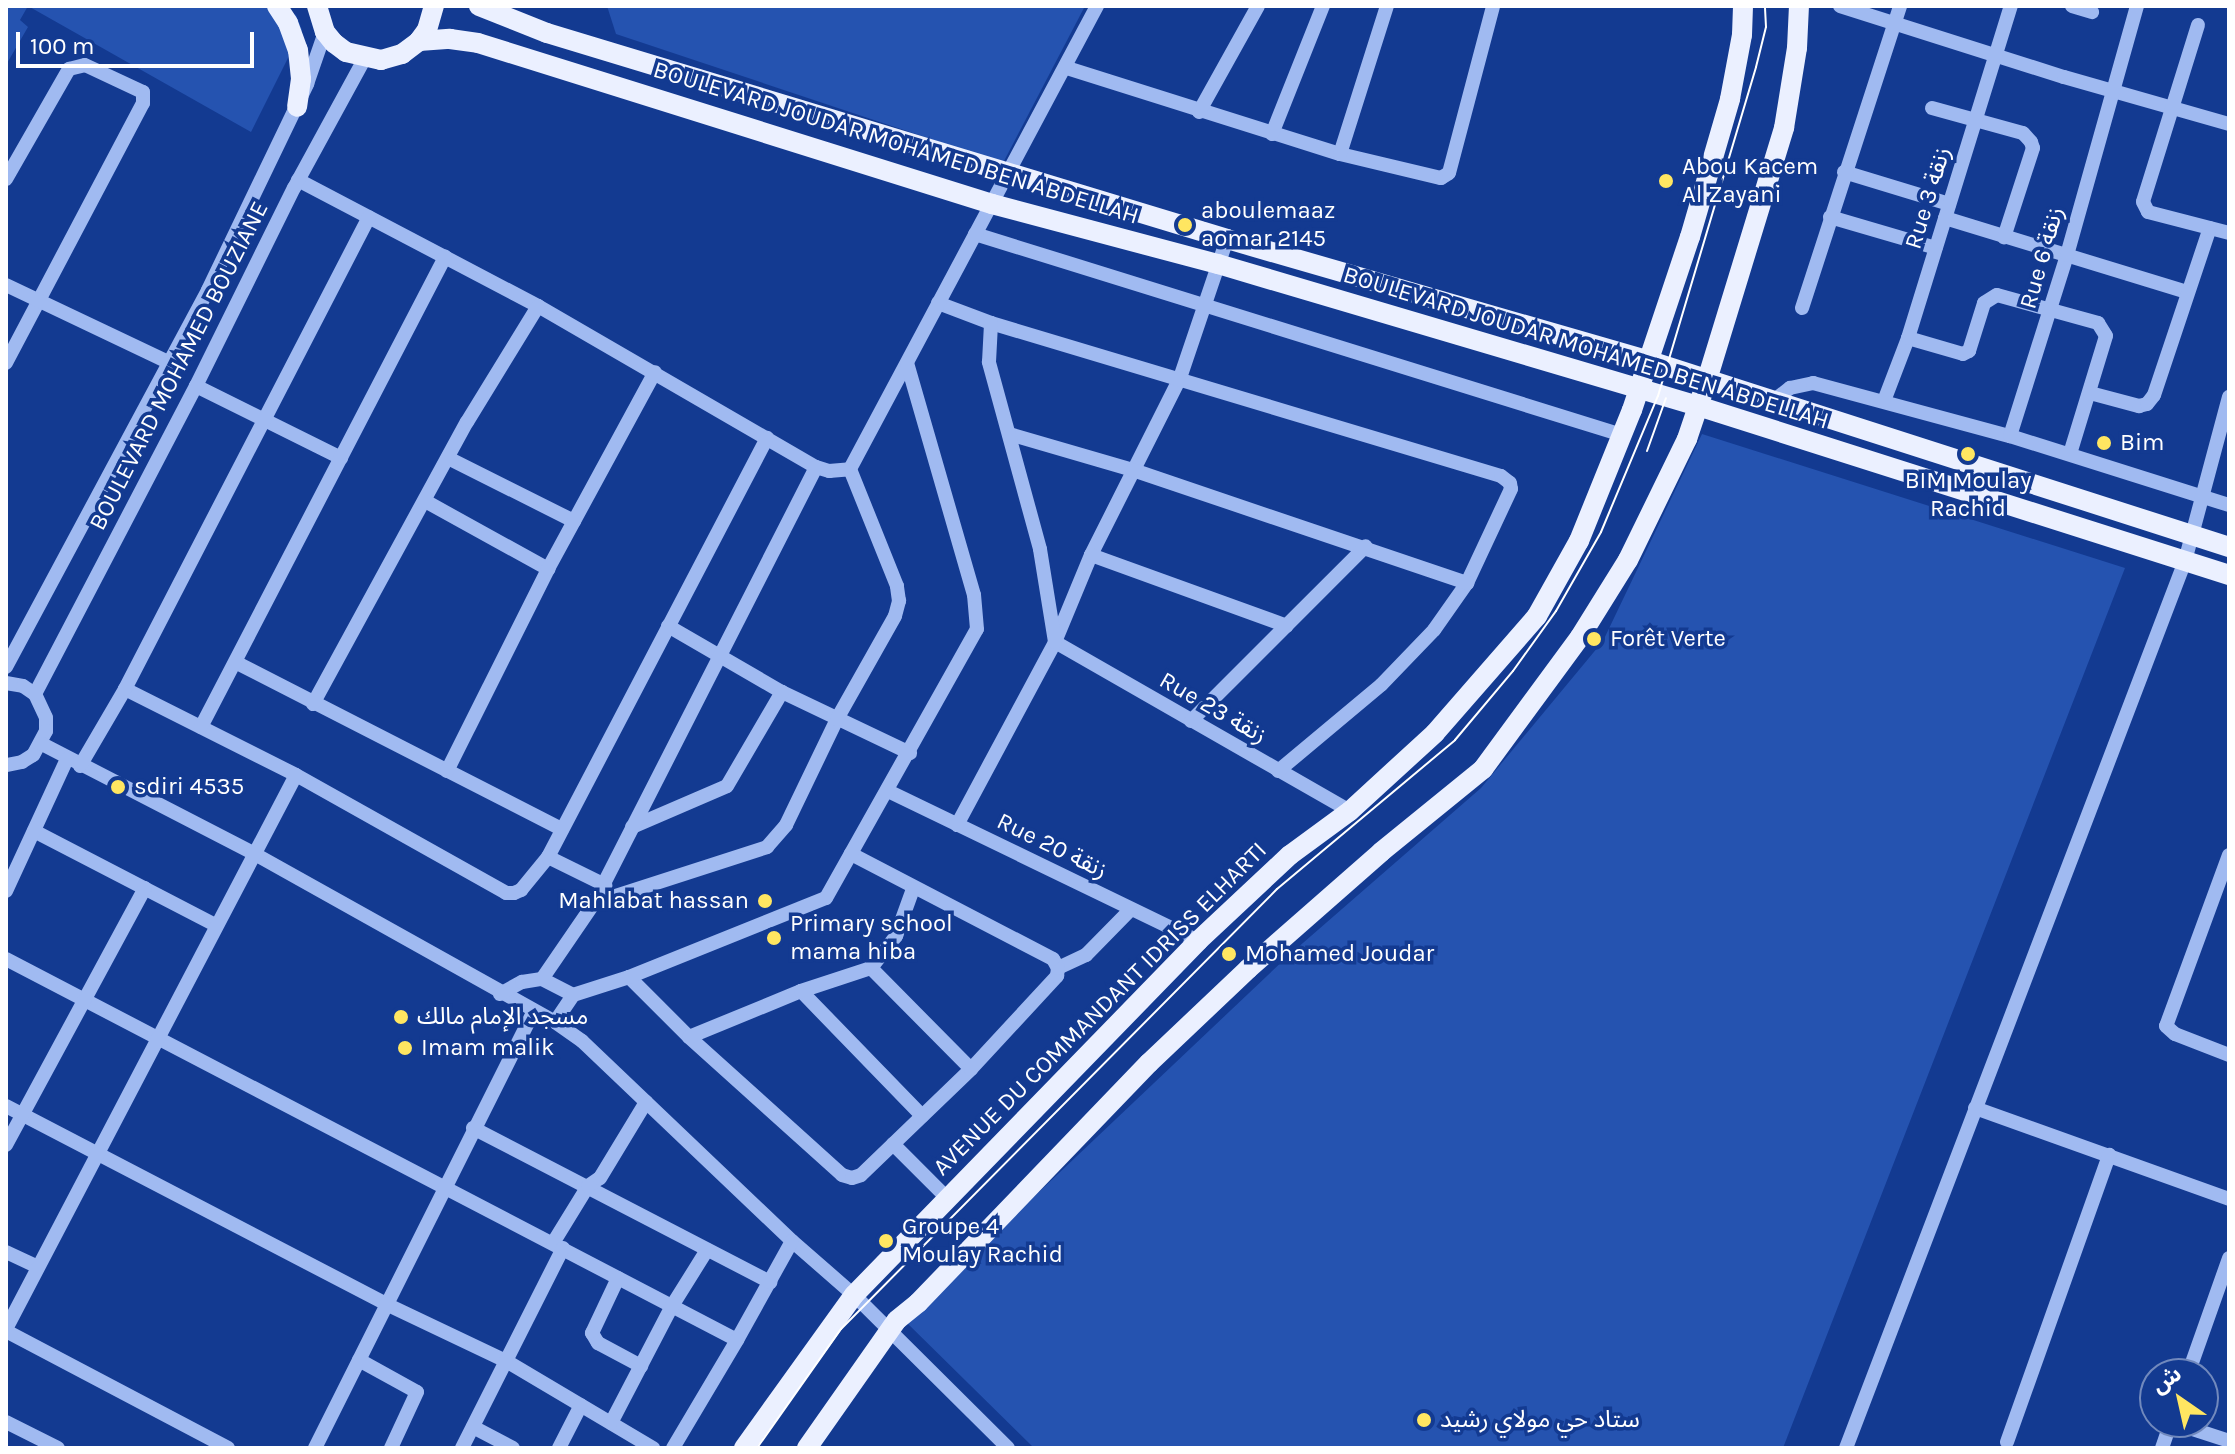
<!DOCTYPE html>
<meta charset="utf-8">
<style>
body{margin:0}
#map{position:relative;width:2235px;height:1454px;overflow:hidden;background:#133a91;font-family:Karla,"Noto Sans Arabic",sans-serif}
div>[style]{position:absolute}
[style*='--x']{left:calc(var(--x)*1px);top:calc(var(--y)*1px);width:calc(var(--w)*1px);rotate:calc(var(--a)*1deg)}
.green>*{inset:0;background:#2553b0}
.minor>*{height:14px;margin:-7px;padding:0 7px;transform-origin:7px;border-radius:7px;background:#a0baf1}
.major>*{height:20px;margin:-10px;padding:0 10px;transform-origin:10px;border-radius:10px;background:#ebf0ff}
.tram>*{height:2px;margin:-1px;padding:0 1px;transform-origin:1px;border-radius:1px;background:#fff}
.dots>*{width:22px;height:22px;translate:-50% -50%;box-sizing:border-box;border:4px solid #133a91;border-radius:50%}
span{translate:-50% -50%;white-space:nowrap;text-align:center;line-height:1.15;-webkit-text-stroke:7px #133a91;paint-order:stroke}
.street-label{font-size:24px;color:#fff}
.poi-label{font-size:24px;color:#fff}
.left{translate:0 -50%;text-align:left}
.right{translate:-100% -50%;text-align:right}
.frame{position:absolute;inset:0;border:8px solid #fff;pointer-events:none}
.north{position:absolute;left:2139px;top:1358px;width:80px;height:80px;box-sizing:border-box;background:#133a91;border:2px solid #7189bd;border-radius:50%;rotate:326deg;font-size:22px;font-weight:700;line-height:32px;text-align:center;color:#fff}
.north::after{content:'';display:block;margin:auto;width:28px;height:36px;background:#ffe661;clip-path:polygon(50% 0,100% 100%,50% 72%,0 100%)}
.scale{position:absolute;left:16px;top:32px;width:238px;height:36px;box-sizing:border-box;border:4px solid #fff;border-top:0;padding-left:10px;font-size:24px;line-height:28px;white-space:nowrap;color:#fff;-webkit-text-stroke:6px #133a91;paint-order:stroke}
</style>
<div id="map">
<div class="green">
<div style="clip-path:polygon(6px 6px,269px 6px,296px 15px,302px 30px,251px 132px,28px 6px,20px 20px,28px 27px,6px 65px)"></div>
<div style="clip-path:polygon(607px 6px,1085px 6px,1003px 163px,616px 34px)"></div>
<div style="clip-path:polygon(1702px 434px,2125px 568px,1783px 1448px,1034px 1448px,904px 1320px,1288px 956px,1481px 788px,1603px 641px)"></div>
</div>
<div class="minor">
<div style="--x:1840;--y:6;--w:235;--a:17.6"></div>
<div style="--x:2064;--y:77;--w:172;--a:15.9"></div>
<div style="--x:2072;--y:6;--w:21;--a:17"></div>
<div style="--x:2198;--y:25;--w:185;--a:107.3"></div>
<div style="--x:2143;--y:202;--w:11;--a:63"></div>
<div style="--x:2148;--y:212;--w:84;--a:14.5"></div>
<div style="--x:1067;--y:68;--w:286;--a:17.5"></div>
<div style="--x:1340;--y:154;--w:104;--a:13.4"></div>
<div style="--x:1441;--y:178;--w:9;--a:-32"></div>
<div style="--x:1449;--y:173;--w:173;--a:-75.2"></div>
<div style="--x:1932;--y:108;--w:94;--a:15.4"></div>
<div style="--x:2023;--y:133;--w:12;--a:48"></div>
<div style="--x:2031;--y:142;--w:6;--a:72"></div>
<div style="--x:2033;--y:148;--w:94;--a:108"></div>
<div style="--x:1199;--y:112;--w:121;--a:-60.9"></div>
<div style="--x:1272;--y:134;--w:138;--a:-68.3"></div>
<div style="--x:1340;--y:154;--w:155;--a:-72.4"></div>
<div style="--x:1844;--y:172;--w:110;--a:16.9"></div>
<div style="--x:6;--y:179;--w:127;--a:-60.2"></div>
<div style="--x:69;--y:69;--w:16;--a:-14"></div>
<div style="--x:85;--y:65;--w:64;--a:25"></div>
<div style="--x:143;--y:92;--w:11;--a:90"></div>
<div style="--x:143;--y:103;--w:294;--a:117.8"></div>
<div style="--x:298;--y:180;--w:271;--a:27.7"></div>
<div style="--x:538;--y:306;--w:321;--a:30.1"></div>
<div style="--x:816;--y:467;--w:14;--a:17"></div>
<div style="--x:829;--y:471;--w:21;--a:-5"></div>
<div style="--x:1830;--y:217;--w:110;--a:16.3"></div>
<div style="--x:1945;--y:218;--w:253;--a:17"></div>
<div style="--x:975;--y:234;--w:678;--a:17.26"></div>
<div style="--x:1227;--y:239;--w:147;--a:108.7"></div>
<div style="--x:1180;--y:378;--w:198;--a:116.7"></div>
<div style="--x:1091;--y:555;--w:94;--a:112.5"></div>
<div style="--x:1055;--y:642;--w:340;--a:29.8"></div>
<div style="--x:6;--y:285;--w:182;--a:25.4"></div>
<div style="--x:938;--y:303;--w:57;--a:20.7"></div>
<div style="--x:991;--y:323;--w:532;--a:16.7"></div>
<div style="--x:1501;--y:476;--w:11;--a:38"></div>
<div style="--x:1510;--y:483;--w:6;--a:81"></div>
<div style="--x:1511;--y:489;--w:104;--a:115.1"></div>
<div style="--x:1467;--y:583;--w:57;--a:125.1"></div>
<div style="--x:1434;--y:630;--w:76;--a:133.9"></div>
<div style="--x:1381;--y:685;--w:134;--a:140.1"></div>
<div style="--x:1802;--y:308;--w:318;--a:-72"></div>
<div style="--x:1908;--y:338;--w:57;--a:16.2"></div>
<div style="--x:1963;--y:354;--w:7;--a:-27"></div>
<div style="--x:1969;--y:351;--w:50;--a:-72.6"></div>
<div style="--x:1984;--y:303;--w:15;--a:-32"></div>
<div style="--x:1997;--y:295;--w:105;--a:15.5"></div>
<div style="--x:2098;--y:323;--w:15;--a:58"></div>
<div style="--x:2106;--y:336;--w:123;--a:107"></div>
<div style="--x:196;--y:386;--w:162;--a:26.4"></div>
<div style="--x:2090;--y:393;--w:51;--a:14.9"></div>
<div style="--x:2139;--y:406;--w:8;--a:-14"></div>
<div style="--x:2147;--y:404;--w:11;--a:-52"></div>
<div style="--x:2154;--y:395;--w:176;--a:-71.5"></div>
<div style="--x:1884;--y:401;--w:67;--a:-69.1"></div>
<div style="--x:1908;--y:338;--w:348;--a:-72.8"></div>
<div style="--x:1772;--y:402;--w:23;--a:-38"></div>
<div style="--x:1790;--y:388;--w:24;--a:-12"></div>
<div style="--x:1813;--y:383;--w:204;--a:15.1"></div>
<div style="--x:2010;--y:436;--w:230;--a:17.5"></div>
<div style="--x:1009;--y:434;--w:129;--a:16.2"></div>
<div style="--x:1133;--y:470;--w:353;--a:18.7"></div>
<div style="--x:2010;--y:436;--w:190;--a:-72.5"></div>
<div style="--x:2067;--y:255;--w:259;--a:-74.3"></div>
<div style="--x:448;--y:458;--w:141;--a:26.6"></div>
<div style="--x:425;--y:501;--w:141;--a:28.9"></div>
<div style="--x:1091;--y:555;--w:208;--a:19.9"></div>
<div style="--x:668;--y:626;--w:132;--a:30.1"></div>
<div style="--x:782;--y:692;--w:142;--a:25.5"></div>
<div style="--x:237;--y:663;--w:365;--a:27.1"></div>
<div style="--x:6;--y:667;--w:428;--a:-61.8"></div>
<div style="--x:208;--y:290;--w:229;--a:-64.3"></div>
<div style="--x:307;--y:84;--w:55;--a:-70.9"></div>
<div style="--x:6;--y:683;--w:17;--a:10"></div>
<div style="--x:23;--y:686;--w:14;--a:34"></div>
<div style="--x:35;--y:694;--w:26;--a:65"></div>
<div style="--x:46;--y:718;--w:13;--a:90"></div>
<div style="--x:46;--y:731;--w:27;--a:118"></div>
<div style="--x:33;--y:755;--w:13;--a:148"></div>
<div style="--x:22;--y:762;--w:16;--a:169"></div>
<div style="--x:125;--y:689;--w:191;--a:26.7"></div>
<div style="--x:296;--y:775;--w:241;--a:29.3"></div>
<div style="--x:506;--y:893;--w:8;--a:0"></div>
<div style="--x:514;--y:893;--w:8;--a:-23"></div>
<div style="--x:521;--y:890;--w:43;--a:-50.7"></div>
<div style="--x:548;--y:857;--w:473;--a:-62.4"></div>
<div style="--x:35;--y:694;--w:348;--a:-62.4"></div>
<div style="--x:196;--y:386;--w:221;--a:-63.7"></div>
<div style="--x:294;--y:188;--w:148;--a:-61.4"></div>
<div style="--x:313;--y:704;--w:321;--a:-61.4"></div>
<div style="--x:467;--y:422;--w:136;--a:-58.5"></div>
<div style="--x:1191;--y:721;--w:247;--a:-45"></div>
<div style="--x:201;--y:727;--w:530;--a:-62.56"></div>
<div style="--x:42;--y:744;--w:237;--a:27.3"></div>
<div style="--x:253;--y:853;--w:346;--a:29.2"></div>
<div style="--x:555;--y:1022;--w:33;--a:35"></div>
<div style="--x:582;--y:1041;--w:290;--a:43.6"></div>
<div style="--x:792;--y:1241;--w:82;--a:41.1"></div>
<div style="--x:854;--y:1295;--w:217;--a:44.8"></div>
<div style="--x:80;--y:766;--w:89;--a:-59.7"></div>
<div style="--x:125;--y:689;--w:531;--a:-62.66"></div>
<div style="--x:447;--y:771;--w:226;--a:-63.4"></div>
<div style="--x:548;--y:569;--w:224;--a:-61.5"></div>
<div style="--x:888;--y:791;--w:344;--a:25.8"></div>
<div style="--x:957;--y:825;--w:208;--a:-61.8"></div>
<div style="--x:1055;--y:642;--w:94;--a:-99.2"></div>
<div style="--x:1040;--y:549;--w:194;--a:-105.3"></div>
<div style="--x:989;--y:362;--w:39;--a:-87"></div>
<div style="--x:632;--y:827;--w:103;--a:-23.3"></div>
<div style="--x:727;--y:786;--w:109;--a:-59.7"></div>
<div style="--x:34;--y:831;--w:204;--a:27.4"></div>
<div style="--x:2229;--y:855;--w:182;--a:110.2"></div>
<div style="--x:2166;--y:1026;--w:12;--a:42"></div>
<div style="--x:2175;--y:1034;--w:58;--a:21.3"></div>
<div style="--x:548;--y:857;--w:64;--a:26.2"></div>
<div style="--x:6;--y:891;--w:145;--a:-65.2"></div>
<div style="--x:594;--y:903;--w:182;--a:-17.9"></div>
<div style="--x:767;--y:847;--w:29;--a:-49"></div>
<div style="--x:786;--y:825;--w:118;--a:-64.3"></div>
<div style="--x:837;--y:719;--w:118;--a:-60.6"></div>
<div style="--x:895;--y:616;--w:16;--a:-75"></div>
<div style="--x:899;--y:601;--w:15;--a:-98"></div>
<div style="--x:897;--y:586;--w:126;--a:-111.9"></div>
<div style="--x:850;--y:469;--w:525;--a:-61.92"></div>
<div style="--x:6;--y:959;--w:824;--a:27.53"></div>
<div style="--x:737;--y:1340;--w:113;--a:-60.9"></div>
<div style="--x:871;--y:968;--w:142;--a:45.3"></div>
<div style="--x:1058;--y:968;--w:31;--a:-25"></div>
<div style="--x:1086;--y:955;--w:64;--a:-45.6"></div>
<div style="--x:629;--y:977;--w:85;--a:45"></div>
<div style="--x:689;--y:1037;--w:206;--a:42"></div>
<div style="--x:842;--y:1175;--w:10;--a:17"></div>
<div style="--x:852;--y:1178;--w:9;--a:-18"></div>
<div style="--x:861;--y:1175;--w:153;--a:-43.9"></div>
<div style="--x:971;--y:1069;--w:127;--a:-47.2"></div>
<div style="--x:1057;--y:976;--w:8;--a:-83"></div>
<div style="--x:1058;--y:968;--w:10;--a:-119"></div>
<div style="--x:1053;--y:959;--w:228;--a:-152.5"></div>
<div style="--x:542;--y:979;--w:35;--a:27"></div>
<div style="--x:801;--y:991;--w:174;--a:45.9"></div>
<div style="--x:500;--y:994;--w:25;--a:-29"></div>
<div style="--x:522;--y:982;--w:20;--a:-9"></div>
<div style="--x:542;--y:979;--w:92;--a:-55.6"></div>
<div style="--x:594;--y:903;--w:489;--a:-63"></div>
<div style="--x:555;--y:1022;--w:32;--a:-56"></div>
<div style="--x:573;--y:995;--w:59;--a:-17.8"></div>
<div style="--x:629;--y:977;--w:212;--a:-21.9"></div>
<div style="--x:826;--y:898;--w:308;--a:-60.7"></div>
<div style="--x:977;--y:629;--w:34;--a:-95"></div>
<div style="--x:974;--y:595;--w:241;--a:-106.1"></div>
<div style="--x:689;--y:1037;--w:121;--a:-22.3"></div>
<div style="--x:801;--y:991;--w:74;--a:-18.2"></div>
<div style="--x:871;--y:968;--w:41;--a:-52"></div>
<div style="--x:896;--y:936;--w:50;--a:-70.1"></div>
<div style="--x:6;--y:1106;--w:428;--a:27.5"></div>
<div style="--x:386;--y:1304;--w:135;--a:25.4"></div>
<div style="--x:508;--y:1362;--w:169;--a:30.7"></div>
<div style="--x:1975;--y:1108;--w:270;--a:19.7"></div>
<div style="--x:473;--y:1128;--w:335;--a:27.4"></div>
<div style="--x:893;--y:1144;--w:78;--a:45"></div>
<div style="--x:6;--y:1145;--w:292;--a:-61.6"></div>
<div style="--x:553;--y:1243;--w:67;--a:-58.4"></div>
<div style="--x:588;--y:1186;--w:14;--a:-34"></div>
<div style="--x:600;--y:1178;--w:89;--a:-58.8"></div>
<div style="--x:6;--y:1252;--w:35;--a:25"></div>
<div style="--x:618;--y:1278;--w:61;--a:115.3"></div>
<div style="--x:592;--y:1333;--w:12;--a:59"></div>
<div style="--x:598;--y:1343;--w:49;--a:28.1"></div>
<div style="--x:6;--y:1329;--w:625;--a:-62.37"></div>
<div style="--x:6;--y:1331;--w:251;--a:27.8"></div>
<div style="--x:359;--y:1360;--w:66;--a:28.9"></div>
<div style="--x:417;--y:1392;--w:62;--a:114.9"></div>
<div style="--x:2188;--y:1374;--w:123;--a:-70.5"></div>
<div style="--x:6;--y:1422;--w:58;--a:26.6"></div>
<div style="--x:2171;--y:1422;--w:61;--a:18.1"></div>
<div style="--x:611;--y:1423;--w:132;--a:-62.5"></div>
<div style="--x:672;--y:1306;--w:66;--a:-58"></div>
<div style="--x:473;--y:1427;--w:45;--a:27.7"></div>
<div style="--x:2007;--y:1442;--w:305;--a:-70.4"></div>
<div style="--x:315;--y:1448;--w:487;--a:-63.4"></div>
<div style="--x:462;--y:1448;--w:224;--a:-63.2"></div>
<div style="--x:559;--y:1448;--w:48;--a:-62.9"></div>
<div style="--x:673;--y:1448;--w:126;--a:-59.3"></div>
<div style="--x:1846;--y:1448;--w:950;--a:-69.08"></div>
<div style="--x:2185;--y:561;--w:170;--a:-75"></div>
<div style="--x:2162;--y:1448;--w:28;--a:-71"></div>
</div>
<div class="major">
<div style="--x:277;--y:6;--w:20;--a:57"></div>
<div style="--x:288;--y:23;--w:29;--a:70"></div>
<div style="--x:298;--y:50;--w:29;--a:84"></div>
<div style="--x:301;--y:79;--w:28;--a:98"></div>
<div style="--x:317;--y:6;--w:27;--a:73"></div>
<div style="--x:325;--y:32;--w:14;--a:51"></div>
<div style="--x:334;--y:43;--w:15;--a:37"></div>
<div style="--x:346;--y:52;--w:36;--a:13"></div>
<div style="--x:381;--y:60;--w:22;--a:-16"></div>
<div style="--x:402;--y:54;--w:21;--a:-37"></div>
<div style="--x:419;--y:41;--w:14;--a:-54"></div>
<div style="--x:427;--y:30;--w:25;--a:-74"></div>
<div style="--x:479;--y:6;--w:73;--a:21.7"></div>
<div style="--x:547;--y:33;--w:711;--a:16.85"></div>
<div style="--x:1227;--y:239;--w:437;--a:16.1"></div>
<div style="--x:1647;--y:360;--w:611;--a:17.81"></div>
<div style="--x:419;--y:41;--w:31;--a:-4"></div>
<div style="--x:450;--y:39;--w:28;--a:8"></div>
<div style="--x:478;--y:43;--w:539;--a:17.39"></div>
<div style="--x:992;--y:204;--w:234;--a:14.9"></div>
<div style="--x:1218;--y:264;--w:501;--a:16.48"></div>
<div style="--x:1698;--y:406;--w:557;--a:17.65"></div>
<div style="--x:744;--y:1448;--w:188;--a:-54.3"></div>
<div style="--x:854;--y:1295;--w:494;--a:-45.8"></div>
<div style="--x:1198;--y:941;--w:126;--a:-43.1"></div>
<div style="--x:1290;--y:855;--w:74;--a:-36.3"></div>
<div style="--x:1350;--y:811;--w:115;--a:-42.5"></div>
<div style="--x:1435;--y:733;--w:155;--a:-48.9"></div>
<div style="--x:1537;--y:616;--w:86;--a:-60.8"></div>
<div style="--x:1579;--y:541;--w:141;--a:-68"></div>
<div style="--x:1632;--y:410;--w:182;--a:-71.5"></div>
<div style="--x:1690;--y:237;--w:144;--a:-73.8"></div>
<div style="--x:1730;--y:99;--w:65;--a:-79.4"></div>
<div style="--x:1742;--y:35;--w:29;--a:-88"></div>
<div style="--x:807;--y:1448;--w:156;--a:-54.9"></div>
<div style="--x:897;--y:1320;--w:27;--a:-39"></div>
<div style="--x:918;--y:1303;--w:333;--a:-46.1"></div>
<div style="--x:1149;--y:1063;--w:137;--a:-43.5"></div>
<div style="--x:1248;--y:969;--w:177;--a:-41.3"></div>
<div style="--x:1381;--y:852;--w:132;--a:-39.1"></div>
<div style="--x:1483;--y:769;--w:164;--a:-53.7"></div>
<div style="--x:1580;--y:637;--w:91;--a:-58.1"></div>
<div style="--x:1628;--y:560;--w:135;--a:-64"></div>
<div style="--x:1687;--y:439;--w:62;--a:-71.3"></div>
<div style="--x:1707;--y:380;--w:264;--a:-73"></div>
<div style="--x:1784;--y:128;--w:81;--a:-80.8"></div>
<div style="--x:1797;--y:48;--w:42;--a:-87.3"></div>
</div>
<div class="tram">
<div style="--x:1647;--y:451;--w:56;--a:-70.3"></div>
<div style="--x:757;--y:1448;--w:146;--a:-54.8"></div>
<div style="--x:841;--y:1329;--w:619;--a:-45.26"></div>
<div style="--x:1277;--y:889;--w:232;--a:-39.9"></div>
<div style="--x:1455;--y:740;--w:90;--a:-50"></div>
<div style="--x:1513;--y:671;--w:74;--a:-54.4"></div>
<div style="--x:1556;--y:611;--w:91;--a:-60.3"></div>
<div style="--x:1601;--y:532;--w:147;--a:-67.3"></div>
<div style="--x:1658;--y:396;--w:343;--a:-73.4"></div>
<div style="--x:1756;--y:67;--w:41;--a:-76"></div>
<div style="--x:1766;--y:27;--w:21;--a:-93"></div>
</div>
<div class="dots">
<div style="left:1666px;top:181px;background:#ffe661"></div>
<div style="left:1185px;top:225px;background:#ffe661"></div>
<div style="left:2104px;top:443px;background:#ffe661"></div>
<div style="left:1968px;top:454px;background:#ffe661"></div>
<div style="left:1594px;top:639px;background:#ffe661"></div>
<div style="left:118px;top:787px;background:#ffe661"></div>
<div style="left:765px;top:901px;background:#ffe661"></div>
<div style="left:774px;top:938px;background:#ffe661"></div>
<div style="left:1229px;top:954px;background:#ffe661"></div>
<div style="left:401px;top:1017px;background:#ffe661"></div>
<div style="left:405px;top:1048px;background:#ffe661"></div>
<div style="left:886px;top:1241px;background:#ffe661"></div>
<div style="left:1424px;top:1420px;background:#ffe661"></div>
</div>
<div class="street-label">
<span style="left:896px;top:143px;rotate:17deg">BOULEVARD JOUDAR MOHAMED BEN ABDELLAH</span>
<span style="left:1928px;top:198px;rotate:-73deg">Rue 3 زنقة</span>
<span style="left:2042px;top:258px;rotate:-74deg">Rue 6 زنقة</span>
<span style="left:1586px;top:348px;rotate:17deg">BOULEVARD JOUDAR MOHAMED BEN ABDELLAH</span>
<span style="left:179px;top:366px;rotate:-63deg">BOULEVARD MOHAMED BOUZIANE</span>
<span style="left:1213px;top:708px;rotate:30deg">Rue 23 زنقة</span>
<span style="left:1052px;top:846px;rotate:26deg">Rue 20 زنقة</span>
<span style="left:1100px;top:1009px;rotate:-45deg">AVENUE DU COMMANDANT IDRISS ELHARTI</span>
</div>
<div class="poi-label">
<span class="left" style="left:1682px;top:181px">Abou Kacem<br>Al Zayani</span>
<span class="left" style="left:1201px;top:225px">aboulemaaz<br>aomar 2145</span>
<span class="left" style="left:2120px;top:443px">Bim</span>
<span style="left:1968px;top:495px">BIM Moulay<br>Rachid</span>
<span class="left" style="left:1610px;top:639px">Forêt Verte</span>
<span class="left" style="left:134px;top:787px">sdiri 4535</span>
<span class="right" style="left:749px;top:901px">Mahlabat hassan</span>
<span class="left" style="left:790px;top:938px">Primary school<br>mama hiba</span>
<span class="left" style="left:1245px;top:954px">Mohamed Joudar</span>
<span class="left" style="left:417px;top:1017px">مسجد الإمام مالك</span>
<span class="left" style="left:421px;top:1048px">Imam malik</span>
<span class="left" style="left:902px;top:1241px">Groupe 4<br>Moulay Rachid</span>
<span class="left" style="left:1440px;top:1420px">ستاد حي مولاي رشيد</span>
</div>
<div class="frame"></div>
<div class="north">ش</div>
<div class="scale">100 m</div>
</div>
